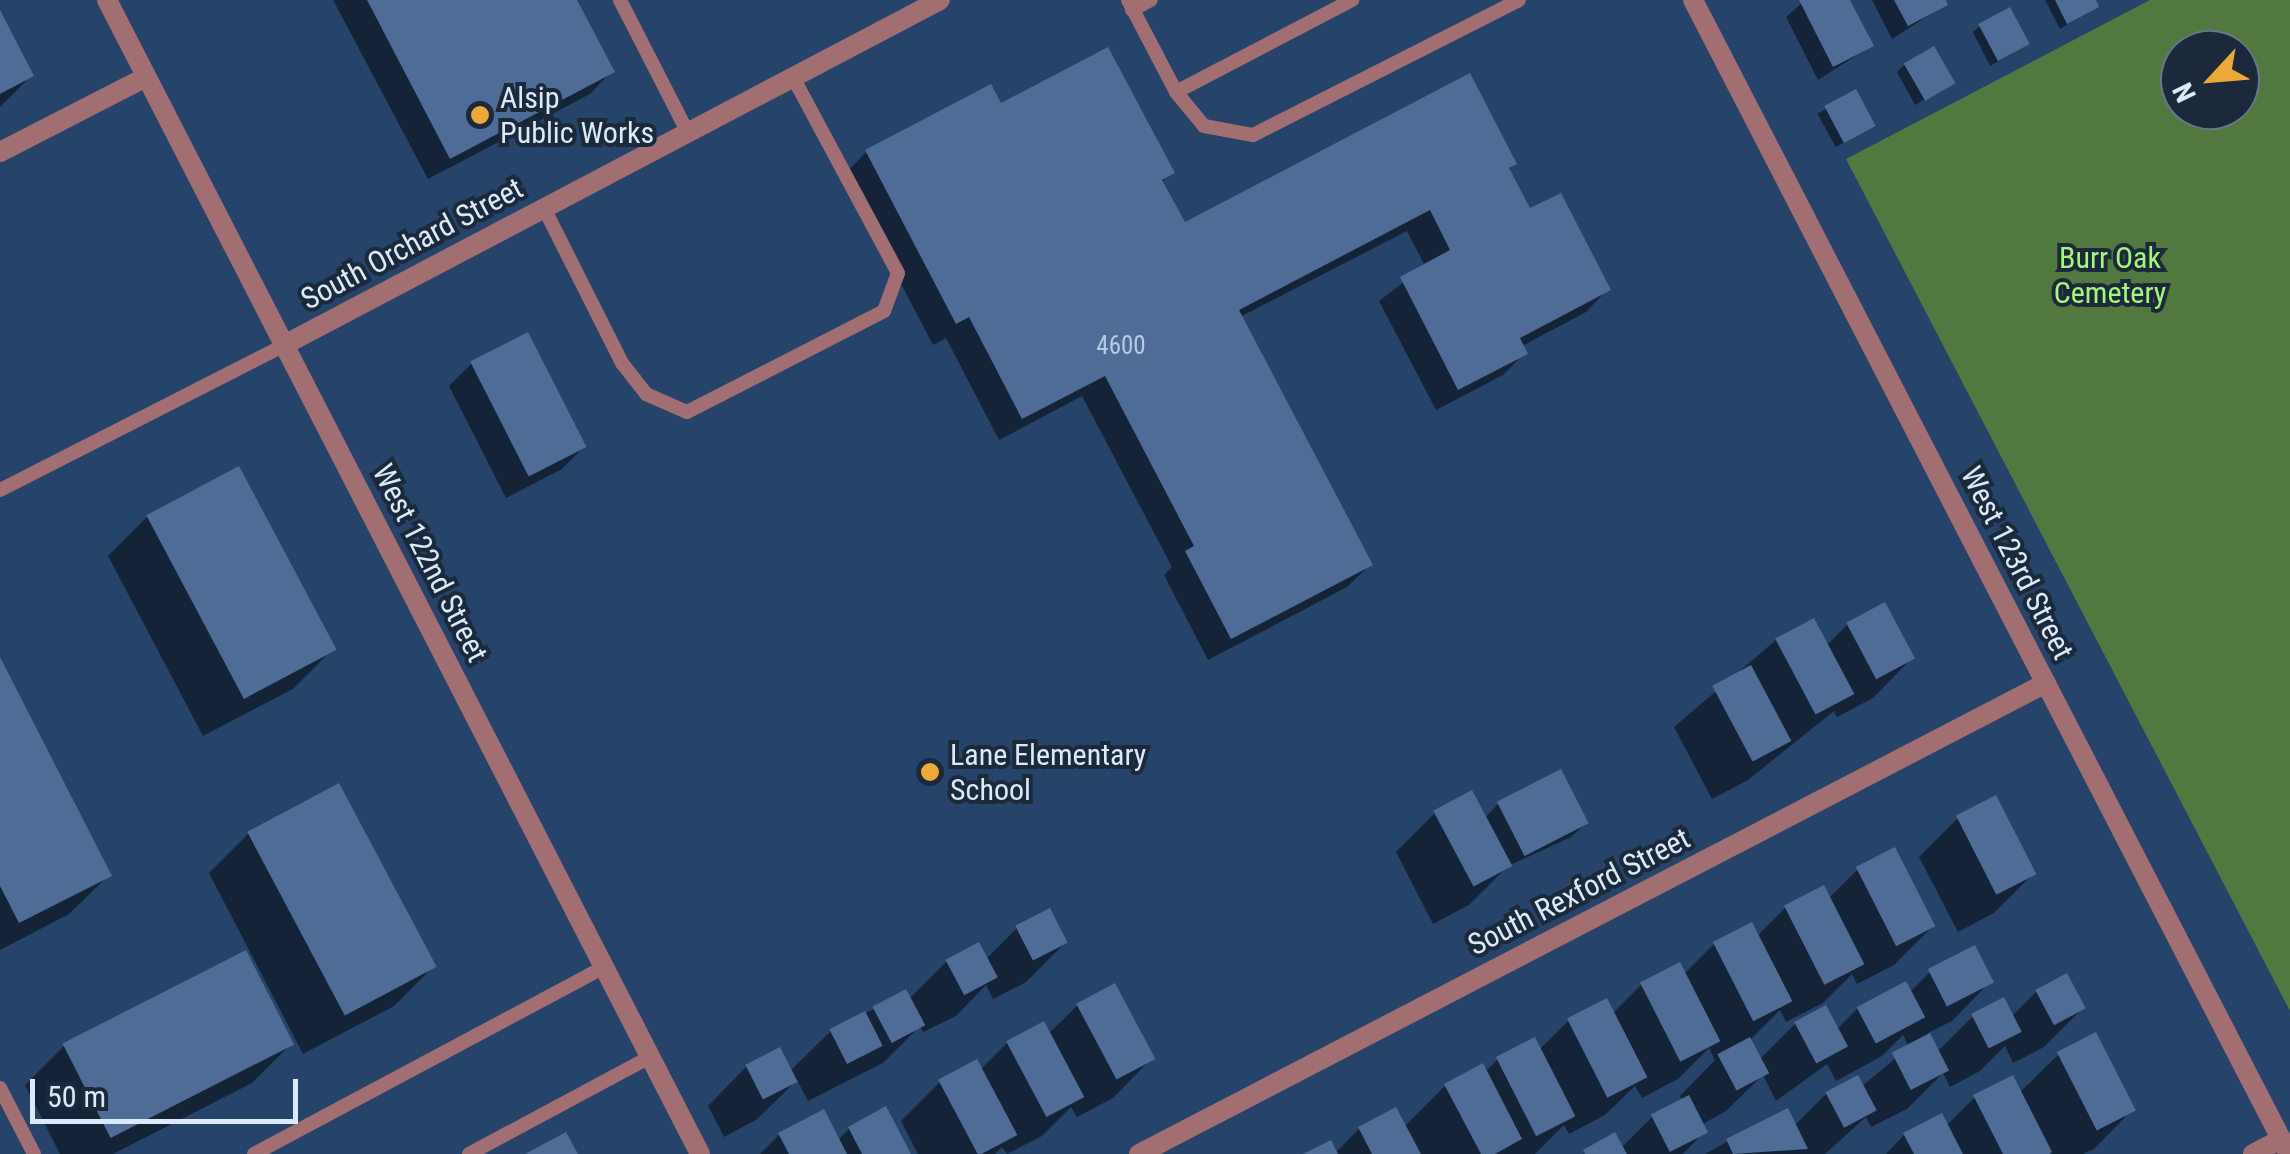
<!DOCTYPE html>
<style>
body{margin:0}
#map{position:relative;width:2290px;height:1154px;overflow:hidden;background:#264369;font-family:"Roboto Condensed",sans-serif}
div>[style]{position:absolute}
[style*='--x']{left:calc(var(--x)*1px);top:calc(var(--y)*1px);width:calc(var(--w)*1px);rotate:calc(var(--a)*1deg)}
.green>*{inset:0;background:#51783e}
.shadow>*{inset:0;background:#0007;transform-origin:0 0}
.building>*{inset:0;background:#4e6c95;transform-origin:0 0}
.service>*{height:14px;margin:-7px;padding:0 7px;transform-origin:7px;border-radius:7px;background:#a16e71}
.minor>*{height:20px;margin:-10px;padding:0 10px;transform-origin:10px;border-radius:10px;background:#a16e71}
.tertiary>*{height:20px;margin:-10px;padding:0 10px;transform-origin:10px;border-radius:10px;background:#a16e71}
.dots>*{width:28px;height:28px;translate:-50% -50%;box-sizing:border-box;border:5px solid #1c293b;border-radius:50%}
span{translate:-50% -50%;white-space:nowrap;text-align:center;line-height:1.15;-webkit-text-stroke:8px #1c293b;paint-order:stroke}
.number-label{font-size:25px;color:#b8cae2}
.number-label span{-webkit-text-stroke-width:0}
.poi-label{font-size:30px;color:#dbe9fc}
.left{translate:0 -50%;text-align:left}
.street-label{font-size:30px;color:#dbe9fc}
.park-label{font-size:30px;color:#a4f57a}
.north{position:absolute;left:2160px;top:30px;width:100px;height:100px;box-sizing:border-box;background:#1c293b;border:2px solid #687688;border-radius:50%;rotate:244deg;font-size:28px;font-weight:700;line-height:40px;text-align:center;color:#dbe9fc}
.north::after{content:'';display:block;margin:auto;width:35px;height:45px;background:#eca93a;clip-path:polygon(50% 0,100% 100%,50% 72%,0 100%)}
.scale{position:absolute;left:30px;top:1079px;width:268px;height:45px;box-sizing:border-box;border:5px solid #dbe9fc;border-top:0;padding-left:12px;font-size:30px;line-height:35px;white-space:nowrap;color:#dbe9fc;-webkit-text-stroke:8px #1c293b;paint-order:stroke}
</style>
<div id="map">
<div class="green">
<div style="clip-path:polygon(evenodd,2150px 0,2290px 0,2290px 1011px,1846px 159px,2150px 0,2180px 50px,2240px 50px,2240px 110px,2180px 110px,2180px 50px)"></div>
</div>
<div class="shadow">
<div style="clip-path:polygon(333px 0,574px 0,612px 71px,590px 94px,428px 179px)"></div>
<div style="clip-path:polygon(1805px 0,1847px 0,1871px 46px,1818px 80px,1786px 17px)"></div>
<div style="clip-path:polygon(1872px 0,1943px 0,1945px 5px,1892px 39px)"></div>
<div style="clip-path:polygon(2045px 0,2093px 0,2096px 6px,2060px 29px)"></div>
<div style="clip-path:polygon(0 15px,31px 76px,0 107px)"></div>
<div style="clip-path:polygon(1980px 26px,2027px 44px,1990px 66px,1973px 32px)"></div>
<div style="clip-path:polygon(1904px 65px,1952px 83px,1915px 105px,1897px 72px)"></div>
<div style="left:1855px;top:93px;width:38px;height:43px;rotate:61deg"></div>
<div style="clip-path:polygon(1000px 107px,1171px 173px,1161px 183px,1183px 226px,1514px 164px,1508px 170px,1529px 212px,1608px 289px,1586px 312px,1522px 346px,1525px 353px,1503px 375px,1436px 410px,1379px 301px,1425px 266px,1407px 231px,1240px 317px,1370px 565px,1347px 587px,1208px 660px,1164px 575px,1172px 567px,1082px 396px,999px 440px,946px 338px,933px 345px,844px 175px,866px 152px)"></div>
<div style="clip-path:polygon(472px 363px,584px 447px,562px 469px,506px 498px,449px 386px)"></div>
<div style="clip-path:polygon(147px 517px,332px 650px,293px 689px,203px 736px,108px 556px)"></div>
<div style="clip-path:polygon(1848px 624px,1912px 658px,1873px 698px,1837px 717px,1834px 711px,1748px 780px,1712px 799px,1674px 727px,1776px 640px,1826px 646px)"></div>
<div style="clip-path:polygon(0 662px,109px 875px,69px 914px,0 950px)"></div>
<div style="clip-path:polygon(338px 787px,433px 967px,394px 1006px,303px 1054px,209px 873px,248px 834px)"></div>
<div style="clip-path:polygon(1498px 804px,1586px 823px,1571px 837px,1508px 866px,1469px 905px,1433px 924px,1396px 852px,1435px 813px,1484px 819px)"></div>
<div style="clip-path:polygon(1958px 818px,2033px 874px,1994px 913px,1958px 932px,1919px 857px)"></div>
<div style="clip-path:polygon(1857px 870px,1933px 926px,1894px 965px,1857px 984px,1852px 974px,1823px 1003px,1786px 1022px,1780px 1010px,1749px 1041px,1759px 1060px,1795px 1024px,1836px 1030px,1858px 1008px,1909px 993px,1930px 972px,1991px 981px,1952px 1021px,1928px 1033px,1937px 1052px,1973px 1016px,2011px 1017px,2036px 992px,2083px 1008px,2044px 1047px,2013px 1063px,2005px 1046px,1980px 1071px,1950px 1087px,1943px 1073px,1907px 1109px,1871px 1127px,1866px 1117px,1825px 1154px,1705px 1154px,1728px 1141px,1794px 1126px,1826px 1094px,1861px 1087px,1909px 1047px,1903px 1035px,1882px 1056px,1836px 1081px,1827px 1064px,1776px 1101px,1763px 1075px,1726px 1111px,1701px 1125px,1704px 1132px,1683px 1154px,1582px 1154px,1621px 1148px,1652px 1117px,1683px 1101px,1680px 1096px,1715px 1060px,1709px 1048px,1678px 1079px,1642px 1098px,1635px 1086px,1605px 1115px,1569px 1134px,1564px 1125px,1535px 1154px,1309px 1154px,1335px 1153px,1359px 1129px,1404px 1127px,1445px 1086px,1485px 1072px,1497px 1060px,1539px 1050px,1569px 1020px,1612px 1014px,1642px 984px,1683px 975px,1714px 944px,1757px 936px,1786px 907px,1828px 899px)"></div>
<div style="clip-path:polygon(1017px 928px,1065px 943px,1026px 982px,993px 999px,986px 985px,956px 1016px,923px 1032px,920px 1026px,883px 1063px,808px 1101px,797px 1080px,756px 1120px,724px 1137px,708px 1106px,747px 1066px,790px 1071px,831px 1031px,905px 993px,909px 999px,946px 962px,986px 959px)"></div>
<div style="clip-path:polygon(1078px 1005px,1152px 1058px,1113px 1098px,1077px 1117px,1071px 1107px,1042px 1136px,1007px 1154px,1002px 1147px,995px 1154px,918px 1154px,901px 1121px,940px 1082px,980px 1070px,1007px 1043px,1043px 1024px,1048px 1034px)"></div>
<div style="clip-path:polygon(291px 1044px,252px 1083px,113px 1154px,60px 1154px,25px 1085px,64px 1046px)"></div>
<div style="clip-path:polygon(2058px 1055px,2133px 1109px,2094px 1149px,2083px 1154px,1886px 1154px,1904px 1135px,1946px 1126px,1975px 1097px,2019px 1093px)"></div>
<div style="clip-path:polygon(849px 1129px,908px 1154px,760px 1154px,779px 1135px,838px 1140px)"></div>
</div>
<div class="building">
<div style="clip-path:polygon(367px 0,577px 0,615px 72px,450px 159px)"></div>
<div style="clip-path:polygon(1799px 0,1850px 0,1874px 46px,1833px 67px)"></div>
<div style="clip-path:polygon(1894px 0,1946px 0,1948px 5px,1908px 26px)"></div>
<div style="clip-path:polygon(2055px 0,2096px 0,2099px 7px,2067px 24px)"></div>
<div style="left:2010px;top:7px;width:42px;height:36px;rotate:62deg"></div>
<div style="clip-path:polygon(0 10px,34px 76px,0 94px)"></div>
<div style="left:1934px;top:46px;width:43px;height:35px;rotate:60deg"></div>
<div style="clip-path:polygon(1108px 47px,1175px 173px,1162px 180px,1185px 222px,1470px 73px,1517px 164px,1509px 168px,1530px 208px,1561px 193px,1611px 290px,1520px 338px,1528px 354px,1458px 390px,1400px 277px,1450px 250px,1430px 210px,1239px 310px,1373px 565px,1231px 639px,1185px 551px,1194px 546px,1105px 376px,1022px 419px,969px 317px,956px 324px,865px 150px,991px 84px,1001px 103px)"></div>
<div style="left:1856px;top:89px;width:42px;height:36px;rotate:62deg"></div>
<div style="left:528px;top:332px;width:129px;height:65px;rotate:63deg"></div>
<div style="left:239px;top:466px;width:208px;height:105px;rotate:62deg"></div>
<div style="left:1885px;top:602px;width:64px;height:44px;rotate:62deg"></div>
<div style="left:1814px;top:618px;width:86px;height:44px;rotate:62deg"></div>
<div style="clip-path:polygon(0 657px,112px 876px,19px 923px,0 886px)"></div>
<div style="left:1751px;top:665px;width:86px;height:44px;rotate:62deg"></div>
<div style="left:1561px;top:769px;width:61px;height:72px;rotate:63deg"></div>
<div style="left:339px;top:783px;width:208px;height:104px;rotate:62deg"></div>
<div style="left:1472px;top:790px;width:86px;height:44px;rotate:62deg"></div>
<div style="left:1996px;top:795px;width:89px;height:45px;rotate:63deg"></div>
<div style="left:1895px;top:847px;width:89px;height:44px;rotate:63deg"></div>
<div style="left:1824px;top:885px;width:89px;height:45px;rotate:63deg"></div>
<div style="left:1050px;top:908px;width:39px;height:39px;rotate:63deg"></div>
<div style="left:1752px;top:922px;width:89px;height:44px;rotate:63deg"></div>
<div style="left:979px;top:942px;width:40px;height:38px;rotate:62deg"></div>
<div style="left:1975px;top:945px;width:42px;height:53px;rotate:63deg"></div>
<div style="left:246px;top:950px;width:106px;height:206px;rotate:63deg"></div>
<div style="left:1680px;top:962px;width:89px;height:45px;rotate:63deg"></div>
<div style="left:2067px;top:973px;width:40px;height:36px;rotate:62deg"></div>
<div style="left:1906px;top:981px;width:41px;height:56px;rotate:62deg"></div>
<div style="left:1115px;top:983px;width:86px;height:44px;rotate:62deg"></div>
<div style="left:906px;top:989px;width:41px;height:38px;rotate:62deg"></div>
<div style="left:2004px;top:997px;width:39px;height:37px;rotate:63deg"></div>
<div style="left:1607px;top:998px;width:89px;height:45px;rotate:63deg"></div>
<div style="left:1826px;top:1005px;width:47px;height:36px;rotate:62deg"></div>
<div style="left:865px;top:1011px;width:39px;height:40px;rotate:63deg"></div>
<div style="left:1044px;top:1021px;width:86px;height:43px;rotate:62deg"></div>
<div style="left:2096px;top:1032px;width:88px;height:44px;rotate:63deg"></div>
<div style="left:1930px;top:1033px;width:42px;height:43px;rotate:63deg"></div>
<div style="left:1535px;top:1037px;width:89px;height:44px;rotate:63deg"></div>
<div style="left:1750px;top:1037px;width:41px;height:37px;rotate:62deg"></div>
<div style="left:780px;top:1047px;width:39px;height:39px;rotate:63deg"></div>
<div style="left:977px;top:1059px;width:86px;height:44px;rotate:62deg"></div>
<div style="clip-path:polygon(1483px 1063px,1522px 1139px,1495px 1154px,1481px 1154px,1444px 1084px)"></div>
<div style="left:1858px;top:1075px;width:40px;height:37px;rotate:62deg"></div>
<div style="clip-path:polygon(2013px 1075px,2052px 1152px,2049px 1154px,2003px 1154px,1973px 1095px)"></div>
<div style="left:1689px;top:1095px;width:42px;height:43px;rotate:63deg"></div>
<div style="clip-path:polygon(886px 1106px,911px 1154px,862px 1154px,848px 1127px)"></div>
<div style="clip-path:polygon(1396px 1107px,1421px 1154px,1372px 1154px,1358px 1127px)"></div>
<div style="clip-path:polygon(1788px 1108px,1808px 1149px,1733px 1154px,1726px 1139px)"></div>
<div style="clip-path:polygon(824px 1109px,847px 1154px,789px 1154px,778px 1133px)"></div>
<div style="clip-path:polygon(1942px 1113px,1963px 1154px,1914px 1154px,1903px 1133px)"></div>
<div style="clip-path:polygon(566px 1132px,578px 1154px,525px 1154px)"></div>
<div style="clip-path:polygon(1615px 1132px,1627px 1154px,1585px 1154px,1583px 1150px)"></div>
<div style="clip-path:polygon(1331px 1140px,1338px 1154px,1303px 1154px)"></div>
</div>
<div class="service">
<div style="--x:620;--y:0;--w:149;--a:62.9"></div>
<div style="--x:1128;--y:0;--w:104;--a:62.4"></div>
<div style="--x:1176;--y:92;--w:44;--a:50.5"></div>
<div style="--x:1204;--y:126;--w:50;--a:10.4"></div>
<div style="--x:1253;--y:135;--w:298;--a:-26.9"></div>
<div style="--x:1132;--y:10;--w:21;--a:-28"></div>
<div style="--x:1176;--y:92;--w:199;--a:-27.6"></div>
<div style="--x:544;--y:208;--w:174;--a:63.3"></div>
<div style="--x:622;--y:363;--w:39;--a:52"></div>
<div style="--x:646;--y:394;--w:45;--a:23.7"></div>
<div style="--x:687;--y:412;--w:221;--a:-27.1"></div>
<div style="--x:884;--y:311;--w:40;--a:-69.8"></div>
<div style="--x:898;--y:273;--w:222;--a:-118.2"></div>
<div style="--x:0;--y:490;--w:319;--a:-27"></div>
<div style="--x:0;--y:1088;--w:74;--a:62.7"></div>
<div style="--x:254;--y:1154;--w:397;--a:-28.1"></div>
<div style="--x:469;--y:1154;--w:205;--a:-28.2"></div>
</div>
<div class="minor">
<div style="--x:107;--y:0;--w:1297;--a:62.8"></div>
<div style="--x:0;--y:152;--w:164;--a:-27.2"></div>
<div style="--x:284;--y:345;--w:741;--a:-27.74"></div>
<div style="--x:1139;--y:1154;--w:1022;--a:-27.44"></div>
<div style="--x:2253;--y:1154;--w:32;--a:-28"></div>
</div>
<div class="tertiary">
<div style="--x:1693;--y:0;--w:1299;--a:62.69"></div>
</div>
<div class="dots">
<div style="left:480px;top:115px;background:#eca93a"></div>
<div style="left:930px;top:772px;background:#eca93a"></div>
</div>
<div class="number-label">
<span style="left:1121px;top:346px">4600</span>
</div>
<div class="poi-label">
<span class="left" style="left:500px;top:115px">Alsip<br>Public Works</span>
<span class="left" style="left:950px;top:772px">Lane Elementary<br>School</span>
</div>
<div class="street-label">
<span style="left:412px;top:244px;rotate:-28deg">South Orchard Street</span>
<span style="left:430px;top:563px;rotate:63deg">West 122nd Street</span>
<span style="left:2017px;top:563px;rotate:63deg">West 123rd Street</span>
<span style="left:1579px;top:892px;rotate:-27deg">South Rexford Street</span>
</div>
<div class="park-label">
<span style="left:2110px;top:275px">Burr Oak<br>Cemetery</span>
</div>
<div class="north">N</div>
<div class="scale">50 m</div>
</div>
